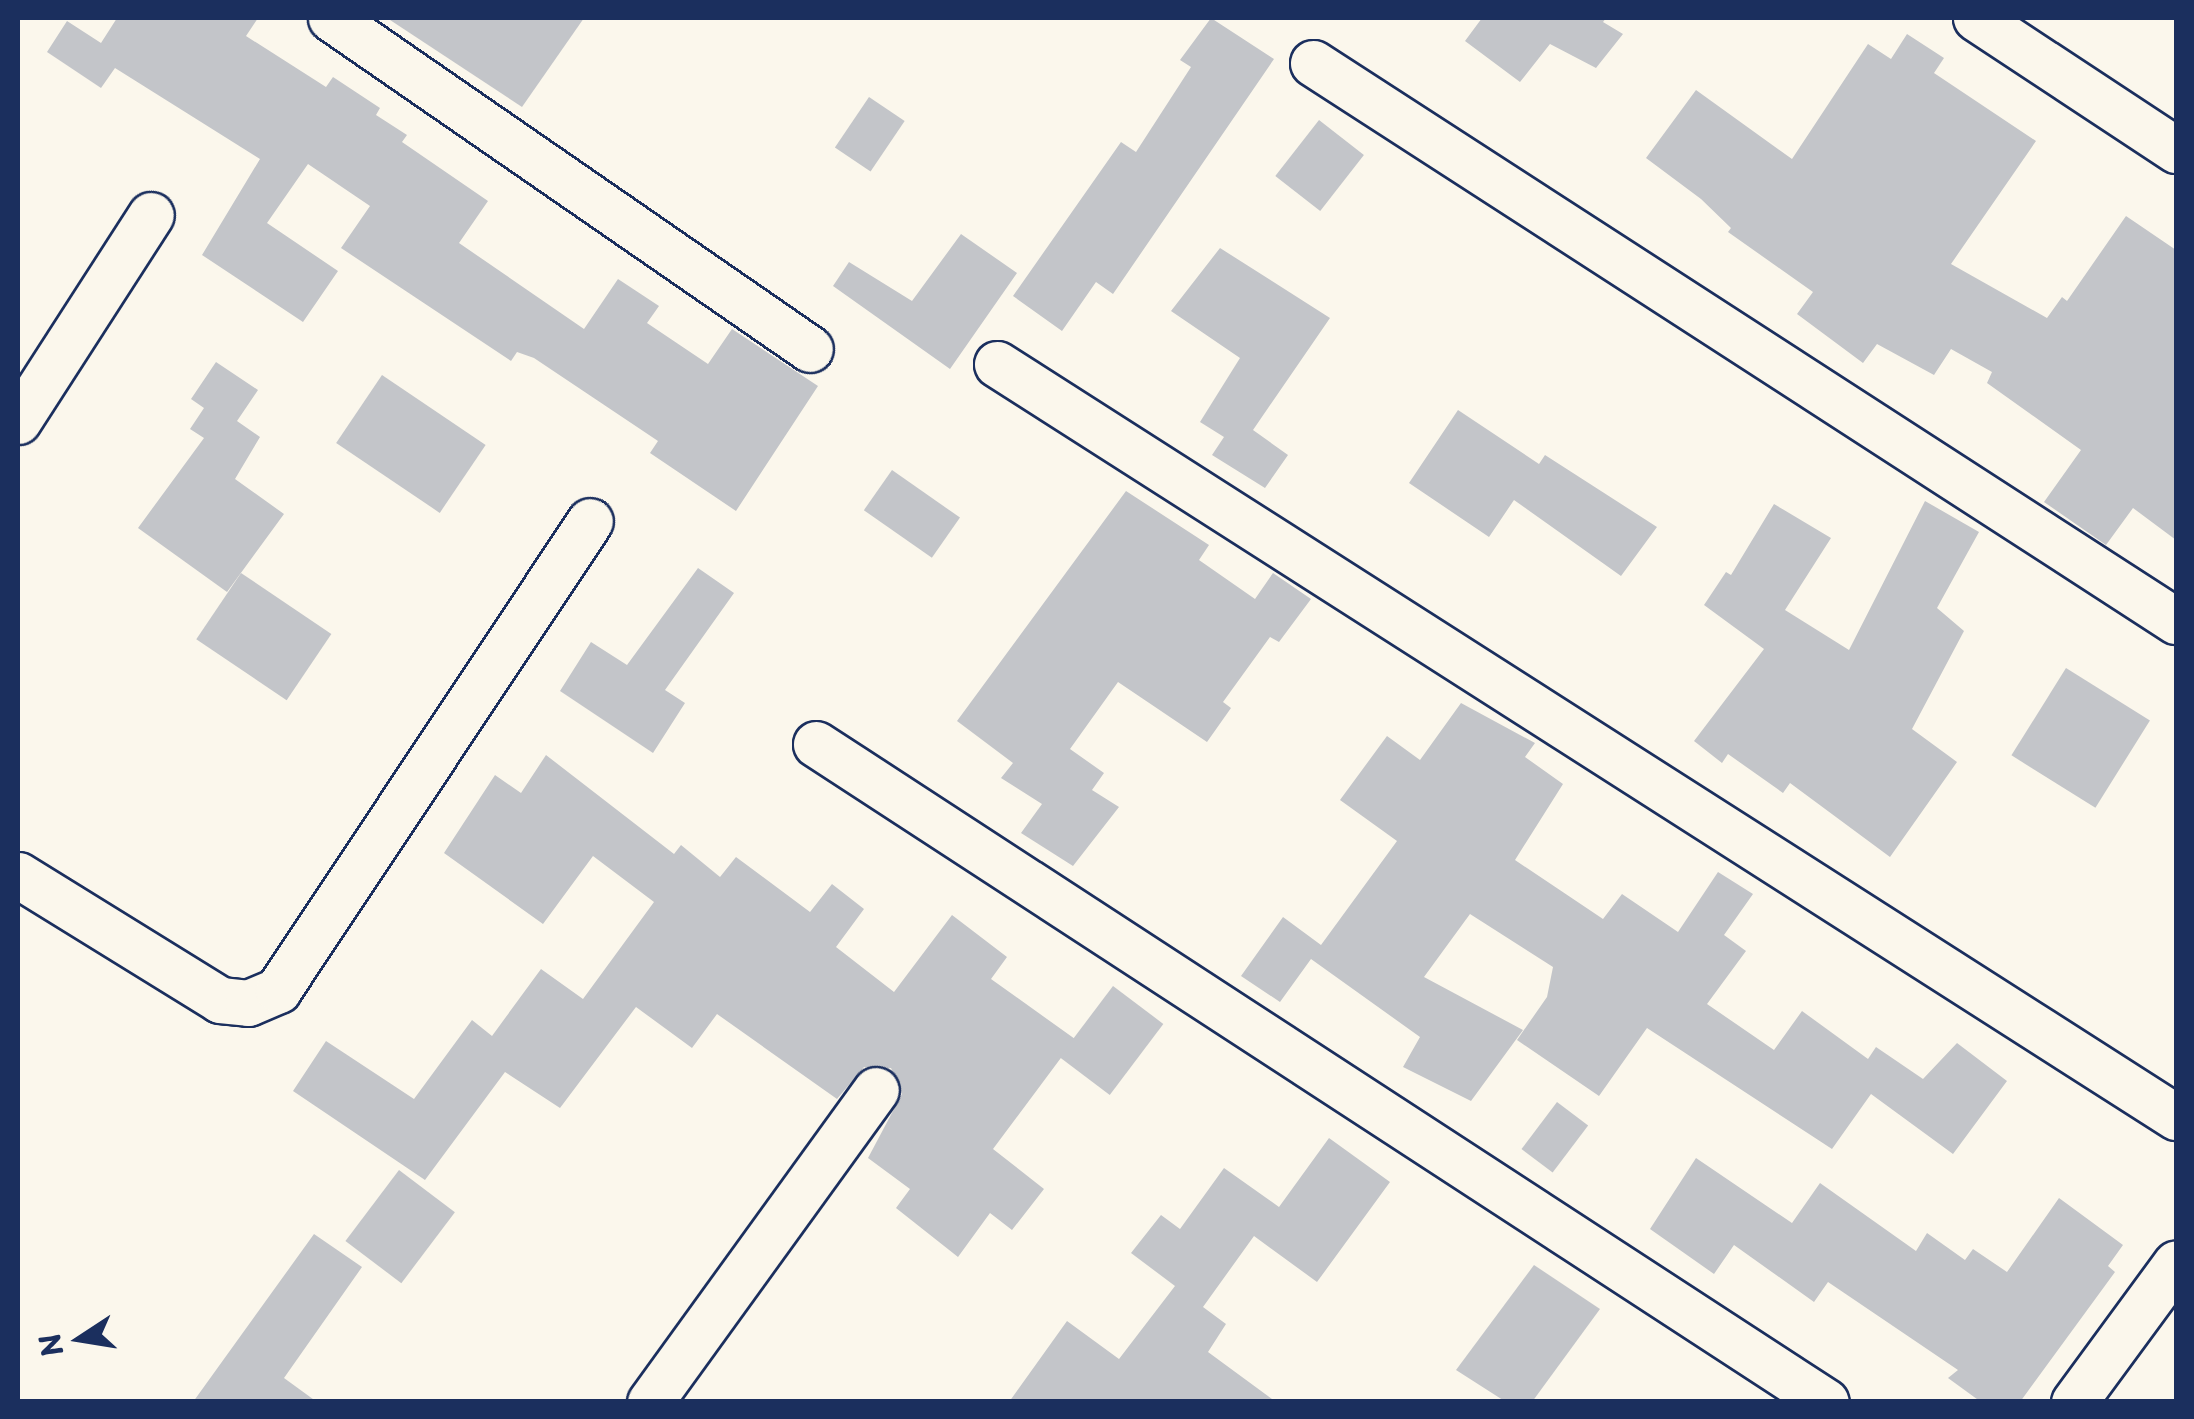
<!DOCTYPE html>
<style>
body{margin:0}
#map{position:relative;width:2194px;height:1419px;overflow:hidden;background:#fbf7ec;font-family:"Playpen Sans",sans-serif}
div>[style]{position:absolute}
[style*='--x']{left:calc(var(--x)*1px);top:calc(var(--y)*1px);width:calc(var(--w)*1px);rotate:calc(var(--a)*1deg)}
.building>*{inset:0;background:#c3c5c9;transform-origin:0 0}
.roads{filter:drop-shadow(2px 0 #1b2f5e) drop-shadow(-2px 0 #1b2f5e) drop-shadow(0 2px #1b2f5e) drop-shadow(0 -2px #1b2f5e)}
.minor>*{height:45px;margin:-22.5px;padding:0 22.5px;transform-origin:22.5px;border-radius:22.5px;background:#fbf7ec}
span{translate:-50% -50%;white-space:nowrap;text-align:center;line-height:1.15;-webkit-text-stroke:10px #fbf7ec;paint-order:stroke}
.frame{position:absolute;inset:0;border:20px solid #1b2f5e;pointer-events:none}
.north{position:absolute;left:30px;top:1289px;width:100px;height:100px;-webkit-text-stroke:8px #fbf7ec;paint-order:stroke;rotate:258deg;font-size:28px;font-weight:700;line-height:40px;text-align:center;color:#1b2f5e}
.north::after{content:'';display:block;margin:auto;width:35px;height:45px;background:#1b2f5e;clip-path:polygon(50% 0,100% 100%,50% 72%,0 100%)}
</style>
<div id="map">
<div class="building">
<div style="clip-path:polygon(117px 18px,258px 18px,246px 36px,326px 87px,333px 77px,380px 108px,376px 115px,407px 135px,402px 142px,488px 201px,459px 243px,584px 329px,618px 279px,659px 306px,647px 323px,708px 364px,732px 329px,818px 386px,736px 511px,650px 453px,658px 441px,534px 358px,517px 352px,511px 361px,341px 248px,370px 206px,308px 164px,267px 223px,338px 271px,303px 322px,202px 255px,260px 159px,115px 68px,101px 88px,47px 52px,67px 21px,101px 43px)"></div>
<div style="clip-path:polygon(387px 18px,584px 18px,522px 107px)"></div>
<div style="clip-path:polygon(1211px 18px,1274px 59px,1113px 294px,1096px 282px,1062px 331px,1013px 296px,1121px 142px,1136px 152px,1191px 67px,1180px 60px)"></div>
<div style="clip-path:polygon(1482px 18px,1606px 18px,1603px 22px,1623px 34px,1596px 68px,1550px 44px,1520px 82px,1465px 41px)"></div>
<div style="clip-path:polygon(1907px 34px,1944px 58px,1934px 73px,2036px 141px,1951px 264px,2047px 318px,2062px 297px,2067px 301px,2126px 216px,2176px 250px,2176px 540px,2133px 508px,2106px 545px,2044px 502px,2081px 450px,1987px 383px,1992px 372px,1951px 349px,1934px 375px,1877px 344px,1863px 363px,1797px 314px,1813px 292px,1728px 232px,1731px 228px,1701px 199px,1646px 158px,1696px 90px,1792px 159px,1868px 44px,1891px 59px)"></div>
<div style="left:869px;top:97px;width:43px;height:61px;rotate:34deg"></div>
<div style="left:1319px;top:120px;width:57px;height:71px;rotate:38deg"></div>
<div style="clip-path:polygon(961px 234px,1017px 273px,950px 369px,833px 286px,849px 262px,912px 301px)"></div>
<div style="clip-path:polygon(1220px 248px,1330px 318px,1253px 430px,1288px 455px,1265px 488px,1212px 455px,1224px 437px,1200px 422px,1240px 358px,1171px 311px)"></div>
<div style="clip-path:polygon(216px 362px,258px 390px,237px 421px,260px 437px,235px 479px,284px 514px,227px 592px,138px 528px,204px 438px,190px 429px,204px 408px,191px 399px)"></div>
<div style="left:382px;top:375px;width:125px;height:82px;rotate:34deg"></div>
<div style="clip-path:polygon(1458px 410px,1539px 464px,1545px 455px,1657px 527px,1621px 576px,1514px 500px,1489px 537px,1409px 483px)"></div>
<div style="left:892px;top:470px;width:83px;height:49px;rotate:35deg"></div>
<div style="clip-path:polygon(1126px 491px,1209px 545px,1199px 560px,1255px 599px,1273px 573px,1311px 599px,1279px 642px,1270px 637px,1223px 702px,1231px 708px,1207px 742px,1118px 682px,1070px 749px,1104px 773px,1092px 790px,1119px 807px,1073px 866px,1021px 833px,1042px 804px,1001px 778px,1013px 763px,957px 721px)"></div>
<div style="clip-path:polygon(1925px 501px,1979px 532px,1937px 608px,1964px 631px,1912px 729px,1957px 762px,1890px 857px,1790px 783px,1783px 793px,1728px 754px,1722px 763px,1694px 741px,1764px 649px,1704px 605px,1726px 572px,1731px 575px,1774px 504px,1831px 538px,1785px 610px,1849px 650px)"></div>
<div style="clip-path:polygon(698px 568px,734px 593px,665px 690px,685px 703px,653px 753px,560px 691px,591px 642px,627px 665px)"></div>
<div style="left:241px;top:573px;width:109px;height:80px;rotate:34deg"></div>
<div style="left:2066px;top:668px;width:99px;height:103px;rotate:32deg"></div>
<div style="clip-path:polygon(1461px 703px,1535px 743px,1525px 757px,1563px 784px,1515px 860px,1603px 919px,1622px 894px,1678px 932px,1718px 872px,1753px 894px,1724px 935px,1746px 951px,1707px 1004px,1774px 1050px,1802px 1011px,1868px 1059px,1876px 1047px,1923px 1079px,1957px 1043px,2007px 1081px,1953px 1154px,1871px 1094px,1832px 1149px,1647px 1028px,1599px 1096px,1517px 1040px,1547px 997px,1553px 967px,1470px 914px,1424px 977px,1523px 1030px,1471px 1101px,1403px 1067px,1420px 1037px,1311px 959px,1280px 1002px,1241px 976px,1283px 917px,1321px 945px,1397px 841px,1340px 800px,1387px 736px,1420px 760px)"></div>
<div style="clip-path:polygon(546px 755px,674px 854px,681px 845px,720px 877px,736px 857px,810px 912px,832px 884px,864px 909px,836px 947px,894px 992px,952px 915px,1007px 957px,991px 979px,1075px 1039px,993px 1149px,1044px 1189px,1012px 1230px,990px 1213px,958px 1257px,896px 1208px,910px 1189px,868px 1158px,902px 1094px,891px 1068px,864px 1067px,837px 1099px,717px 1014px,692px 1048px,636px 1007px,560px 1108px,505px 1072px,425px 1180px,293px 1091px,326px 1041px,414px 1099px,472px 1020px,492px 1036px,541px 969px,583px 999px,654px 902px,593px 856px,543px 924px,444px 853px,495px 775px,521px 793px)"></div>
<div style="left:1113px;top:986px;width:63px;height:89px;rotate:37deg"></div>
<div style="left:1557px;top:1102px;width:39px;height:59px;rotate:37deg"></div>
<div style="clip-path:polygon(1329px 1138px,1390px 1182px,1317px 1282px,1254px 1236px,1203px 1307px,1226px 1324px,1208px 1352px,1276px 1402px,1009px 1402px,1067px 1321px,1119px 1359px,1175px 1286px,1131px 1253px,1161px 1215px,1180px 1229px,1224px 1168px,1279px 1207px)"></div>
<div style="clip-path:polygon(1696px 1158px,1792px 1223px,1820px 1183px,1916px 1251px,1927px 1233px,1965px 1260px,1973px 1249px,2007px 1272px,2059px 1198px,2123px 1245px,2108px 1266px,2115px 1272px,2020px 1402px,1981px 1402px,1948px 1378px,1958px 1370px,1828px 1282px,1814px 1302px,1734px 1245px,1714px 1274px,1650px 1229px)"></div>
<div style="left:399px;top:1170px;width:70px;height:89px;rotate:37deg"></div>
<div style="clip-path:polygon(314px 1234px,362px 1267px,284px 1378px,317px 1402px,193px 1402px)"></div>
<div style="clip-path:polygon(1534px 1265px,1600px 1309px,1532px 1402px,1506px 1402px,1456px 1370px)"></div>
</div>
<div class="roads">
<div class="minor">
<div style="--x:331;--y:18;--w:582;--a:34.65"></div>
<div style="--x:1976;--y:18;--w:240;--a:33.4"></div>
<div style="--x:1313;--y:63;--w:1028;--a:32.89"></div>
<div style="--x:997;--y:364;--w:1399;--a:32.57"></div>
<div style="--x:18;--y:421;--w:245;--a:-57.2"></div>
<div style="--x:816;--y:744;--w:1205;--a:33.08"></div>
<div style="--x:18;--y:875;--w:238;--a:31.7"></div>
<div style="--x:220;--y:1000;--w:28;--a:6"></div>
<div style="--x:248;--y:1003;--w:33;--a:-23"></div>
<div style="--x:278;--y:990;--w:563;--a:-56.37"></div>
<div style="--x:650;--y:1402;--w:385;--a:-54.1"></div>
<div style="--x:2074;--y:1402;--w:172;--a:-53.7"></div>
</div>
</div>
<div class="frame"></div>
<div class="north">N</div>
</div>
